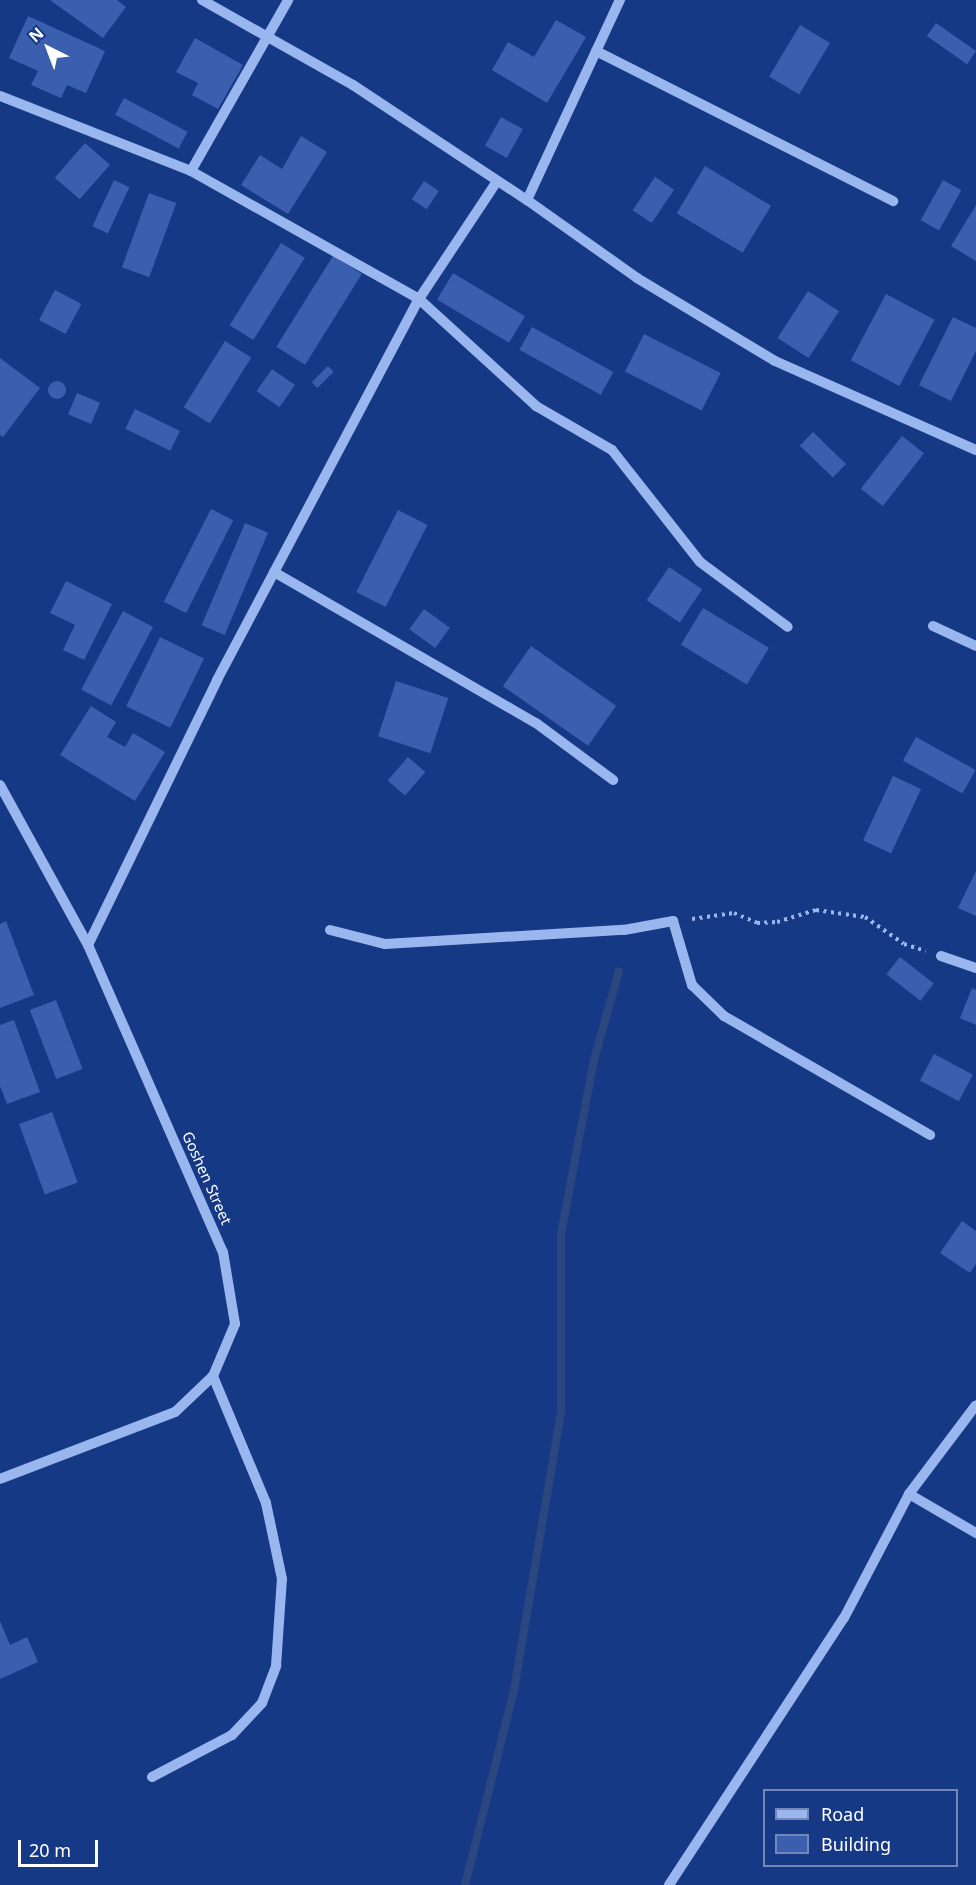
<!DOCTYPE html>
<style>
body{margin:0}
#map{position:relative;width:976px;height:1885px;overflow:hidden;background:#163986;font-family:"Noto Sans",sans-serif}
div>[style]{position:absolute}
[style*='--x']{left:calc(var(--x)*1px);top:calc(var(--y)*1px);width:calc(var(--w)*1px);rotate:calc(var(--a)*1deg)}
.stream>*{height:8px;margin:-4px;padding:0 4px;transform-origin:4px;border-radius:4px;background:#2c4680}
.building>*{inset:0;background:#3a5fae;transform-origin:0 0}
.round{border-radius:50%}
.path>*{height:4px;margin-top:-2px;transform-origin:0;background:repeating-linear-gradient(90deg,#9ab6ee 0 3px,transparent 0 7.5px)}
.minor>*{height:10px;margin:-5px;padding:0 5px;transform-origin:5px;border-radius:5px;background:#9ab6ee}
span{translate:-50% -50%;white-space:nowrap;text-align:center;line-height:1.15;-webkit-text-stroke:6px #163986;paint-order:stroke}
.street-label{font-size:15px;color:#fff}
.legend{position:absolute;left:763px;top:1789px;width:195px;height:78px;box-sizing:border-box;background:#163986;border:2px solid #7388b6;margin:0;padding:8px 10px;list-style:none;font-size:18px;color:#fff}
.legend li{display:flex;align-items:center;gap:12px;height:30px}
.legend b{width:30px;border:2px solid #7388b6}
.north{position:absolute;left:18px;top:18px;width:60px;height:60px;-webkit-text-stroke:4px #163986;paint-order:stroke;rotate:318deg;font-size:16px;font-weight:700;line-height:24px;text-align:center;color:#fff}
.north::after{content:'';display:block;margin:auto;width:21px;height:27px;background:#fff;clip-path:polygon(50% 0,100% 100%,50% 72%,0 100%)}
.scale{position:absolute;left:18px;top:1840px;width:80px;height:27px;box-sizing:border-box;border:3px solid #fff;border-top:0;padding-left:8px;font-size:18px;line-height:21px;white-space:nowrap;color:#fff;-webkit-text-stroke:4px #163986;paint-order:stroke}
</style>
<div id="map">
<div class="stream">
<div style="--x:465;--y:1885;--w:201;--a:-75.9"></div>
<div style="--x:514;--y:1690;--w:281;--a:-80.4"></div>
<div style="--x:561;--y:1413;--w:179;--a:-90"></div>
<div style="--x:561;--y:1234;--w:177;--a:-79.3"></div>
<div style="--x:594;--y:1060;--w:92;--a:-74.3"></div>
</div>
<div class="building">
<div style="clip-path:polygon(50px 0,117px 0,126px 7px,103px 38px)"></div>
<div style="clip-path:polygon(28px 16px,105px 51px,86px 93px,67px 85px,61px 98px,31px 85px,38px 71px,9px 58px)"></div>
<div style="clip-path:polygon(556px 20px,586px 37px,547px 103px,492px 70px,508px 42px,534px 57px)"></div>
<div style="left:936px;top:23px;width:49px;height:16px;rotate:35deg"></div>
<div style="left:800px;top:25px;width:35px;height:60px;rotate:31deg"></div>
<div style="clip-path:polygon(195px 38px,243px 65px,218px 109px,192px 95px,198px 83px,176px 72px)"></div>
<div style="left:124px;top:98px;width:72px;height:19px;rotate:28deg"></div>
<div style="left:501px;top:117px;width:25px;height:33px;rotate:29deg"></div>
<div style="clip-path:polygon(301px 136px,327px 152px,288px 214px,241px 185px,260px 155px,282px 169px)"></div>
<div style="left:85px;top:143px;width:33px;height:46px;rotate:41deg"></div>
<div style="left:705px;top:166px;width:77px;height:55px;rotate:31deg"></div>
<div style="left:655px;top:177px;width:23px;height:40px;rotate:34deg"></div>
<div style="left:114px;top:180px;width:17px;height:51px;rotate:25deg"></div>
<div style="left:943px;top:180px;width:21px;height:46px;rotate:29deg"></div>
<div style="left:424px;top:181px;width:18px;height:22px;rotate:34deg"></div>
<div style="left:149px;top:193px;width:29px;height:79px;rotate:20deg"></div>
<div style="clip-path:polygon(976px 205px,976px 261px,951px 246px)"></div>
<div style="left:281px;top:243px;width:28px;height:97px;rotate:32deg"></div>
<div style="left:333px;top:256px;width:34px;height:107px;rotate:32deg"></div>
<div style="left:453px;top:273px;width:84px;height:31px;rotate:31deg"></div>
<div style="left:55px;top:290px;width:30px;height:34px;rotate:28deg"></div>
<div style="left:808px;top:291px;width:37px;height:56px;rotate:33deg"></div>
<div style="left:886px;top:294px;width:55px;height:75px;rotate:28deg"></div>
<div style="clip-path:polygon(953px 317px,976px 328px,976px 351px,951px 401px,919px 385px)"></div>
<div style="left:532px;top:327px;width:93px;height:26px;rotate:29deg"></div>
<div style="left:644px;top:334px;width:86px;height:42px;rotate:27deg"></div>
<div style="left:225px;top:341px;width:31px;height:78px;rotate:32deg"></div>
<div style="clip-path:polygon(0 358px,40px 388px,3px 437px,0 435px)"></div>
<div style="left:328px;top:366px;width:8px;height:23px;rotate:45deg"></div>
<div style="left:272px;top:369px;width:28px;height:27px;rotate:35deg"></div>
<div class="round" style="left:48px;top:381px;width:18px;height:18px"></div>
<div style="left:77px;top:393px;width:25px;height:23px;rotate:23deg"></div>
<div style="left:135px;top:409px;width:50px;height:22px;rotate:26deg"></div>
<div style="left:813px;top:432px;width:46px;height:19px;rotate:44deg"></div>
<div style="left:902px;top:436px;width:28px;height:67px;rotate:38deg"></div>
<div style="left:211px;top:509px;width:25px;height:104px;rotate:27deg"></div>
<div style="left:398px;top:510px;width:33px;height:92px;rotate:27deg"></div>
<div style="left:245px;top:523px;width:25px;height:111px;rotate:23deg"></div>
<div style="left:669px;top:567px;width:40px;height:40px;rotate:34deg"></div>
<div style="clip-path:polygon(66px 581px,112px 604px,84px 660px,63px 650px,75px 625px,50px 613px)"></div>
<div style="left:703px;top:608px;width:77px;height:43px;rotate:31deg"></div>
<div style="left:424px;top:609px;width:32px;height:25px;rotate:36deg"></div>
<div style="left:123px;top:611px;width:34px;height:89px;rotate:28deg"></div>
<div style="left:160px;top:637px;width:49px;height:77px;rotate:26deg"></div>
<div style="left:531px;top:646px;width:104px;height:49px;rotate:35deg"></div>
<div style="left:396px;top:681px;width:55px;height:58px;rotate:18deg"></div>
<div style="clip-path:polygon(91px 706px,116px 722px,107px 737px,125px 747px,133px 733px,165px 752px,135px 801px,60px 755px)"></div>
<div style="left:916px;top:737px;width:68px;height:27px;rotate:29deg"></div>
<div style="left:408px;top:757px;width:23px;height:31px;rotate:41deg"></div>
<div style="left:893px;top:776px;width:31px;height:71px;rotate:25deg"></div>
<div style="clip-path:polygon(976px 871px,976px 916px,958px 908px)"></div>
<div style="clip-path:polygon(6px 921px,34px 995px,0 1008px,0 924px)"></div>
<div style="left:900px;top:957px;width:43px;height:22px;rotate:38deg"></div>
<div style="clip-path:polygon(972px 988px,976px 990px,976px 1025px,960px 1018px)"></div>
<div style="left:56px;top:1000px;width:74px;height:28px;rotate:69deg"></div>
<div style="clip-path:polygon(14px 1020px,40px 1092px,7px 1104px,0 1086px,0 1025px)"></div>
<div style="left:934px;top:1054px;width:44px;height:30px;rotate:28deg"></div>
<div style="left:52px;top:1112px;width:75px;height:35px;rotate:70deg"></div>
<div style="clip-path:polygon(962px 1221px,976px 1231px,976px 1264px,970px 1273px,940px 1253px)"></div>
<div style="clip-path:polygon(0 1621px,10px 1645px,27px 1637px,38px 1662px,0 1679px)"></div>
</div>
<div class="path">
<div style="--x:692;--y:919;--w:42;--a:-8.1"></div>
<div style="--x:734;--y:913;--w:25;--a:23"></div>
<div style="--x:757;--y:923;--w:20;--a:-3"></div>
<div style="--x:777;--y:922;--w:41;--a:-17.1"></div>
<div style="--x:816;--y:910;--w:49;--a:8.1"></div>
<div style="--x:865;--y:917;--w:47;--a:34.7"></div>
<div style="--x:904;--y:944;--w:23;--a:18"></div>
</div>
<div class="minor">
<div style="--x:202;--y:0;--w:173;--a:29.4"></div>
<div style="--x:353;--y:85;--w:209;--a:33.5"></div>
<div style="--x:527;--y:200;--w:221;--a:-65.1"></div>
<div style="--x:596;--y:51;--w:333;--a:26.8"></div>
<div style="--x:0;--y:96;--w:205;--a:21.4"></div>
<div style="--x:191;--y:171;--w:261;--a:29.3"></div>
<div style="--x:419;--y:299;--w:159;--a:42.4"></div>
<div style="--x:536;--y:406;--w:88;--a:30.1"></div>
<div style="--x:612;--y:450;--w:142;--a:51.8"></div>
<div style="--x:700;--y:562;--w:109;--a:36.5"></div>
<div style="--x:191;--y:171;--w:197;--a:-60.4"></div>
<div style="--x:527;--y:200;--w:135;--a:35.3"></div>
<div style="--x:637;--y:278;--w:161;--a:31"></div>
<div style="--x:775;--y:361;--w:220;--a:23.9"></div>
<div style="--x:274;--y:572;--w:302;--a:30"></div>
<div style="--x:536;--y:723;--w:96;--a:36.5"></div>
<div style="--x:933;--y:626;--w:47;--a:24.9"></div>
<div style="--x:0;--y:785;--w:183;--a:61.2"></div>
<div style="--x:88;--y:945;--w:335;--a:66.3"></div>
<div style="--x:223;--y:1252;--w:73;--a:80.5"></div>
<div style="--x:235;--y:1324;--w:56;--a:112.9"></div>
<div style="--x:213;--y:1376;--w:52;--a:136.5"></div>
<div style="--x:175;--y:1412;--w:187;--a:159.1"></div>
<div style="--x:330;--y:930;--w:57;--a:14.3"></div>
<div style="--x:385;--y:944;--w:239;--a:-3.4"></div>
<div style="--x:624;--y:930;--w:50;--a:-10.4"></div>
<div style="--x:673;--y:921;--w:67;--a:73.5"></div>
<div style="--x:692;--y:985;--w:45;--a:44.1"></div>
<div style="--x:724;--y:1016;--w:238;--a:30"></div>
<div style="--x:88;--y:945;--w:295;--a:-64"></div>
<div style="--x:217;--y:680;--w:431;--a:-62.1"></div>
<div style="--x:419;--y:299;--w:141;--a:-56.5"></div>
<div style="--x:941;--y:956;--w:37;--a:19"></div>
<div style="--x:909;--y:1494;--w:78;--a:30.2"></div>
<div style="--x:152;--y:1777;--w:90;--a:-27.7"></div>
<div style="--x:232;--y:1735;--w:44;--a:-46.8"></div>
<div style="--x:262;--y:1703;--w:40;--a:-69"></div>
<div style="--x:276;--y:1666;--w:87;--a:-86.1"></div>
<div style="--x:282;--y:1579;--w:78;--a:-101.9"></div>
<div style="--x:266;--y:1503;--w:138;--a:-112.7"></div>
<div style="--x:669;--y:1885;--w:319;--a:-56.8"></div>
<div style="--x:844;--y:1618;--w:140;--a:-62.3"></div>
<div style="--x:909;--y:1494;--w:111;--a:-53"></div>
</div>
<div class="street-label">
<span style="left:207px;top:1178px;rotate:66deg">Goshen Street</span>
</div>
<ul class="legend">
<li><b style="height:8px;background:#9ab6ee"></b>Road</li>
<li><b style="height:16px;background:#3a5fae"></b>Building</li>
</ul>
<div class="north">N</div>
<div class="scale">20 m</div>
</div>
